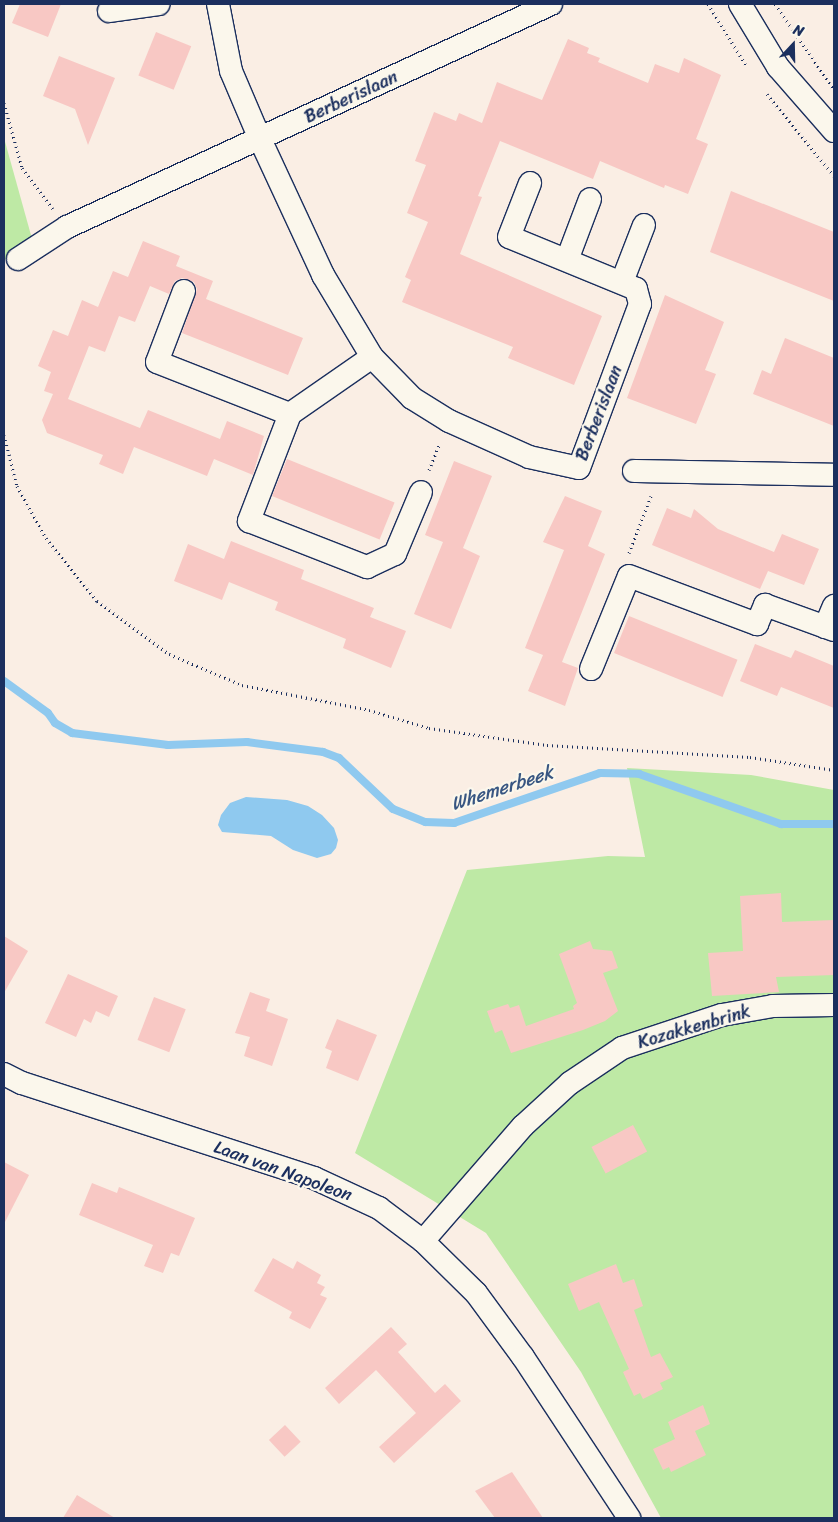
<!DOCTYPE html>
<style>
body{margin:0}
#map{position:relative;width:838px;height:1522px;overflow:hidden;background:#faeee4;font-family:Sriracha,sans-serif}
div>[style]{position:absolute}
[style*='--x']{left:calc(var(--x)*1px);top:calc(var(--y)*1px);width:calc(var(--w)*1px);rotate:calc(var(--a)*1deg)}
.green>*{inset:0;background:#bee9a5}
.water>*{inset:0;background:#8fc9ef}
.stream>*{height:8px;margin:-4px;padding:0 4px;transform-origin:4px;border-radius:4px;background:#8fc9ef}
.building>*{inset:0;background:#f8c8c4;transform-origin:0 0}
.path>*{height:3px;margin-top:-1.5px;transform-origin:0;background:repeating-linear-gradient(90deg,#1b2f5e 0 1px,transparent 0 5px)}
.roads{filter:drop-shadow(1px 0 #1b2f5e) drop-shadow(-1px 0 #1b2f5e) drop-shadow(0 1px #1b2f5e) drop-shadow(0 -1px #1b2f5e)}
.street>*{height:22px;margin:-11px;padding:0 11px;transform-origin:11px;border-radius:11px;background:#fbf7ec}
span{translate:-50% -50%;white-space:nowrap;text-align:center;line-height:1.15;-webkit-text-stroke:4.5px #fbf7ec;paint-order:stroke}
.street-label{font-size:18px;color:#1b2f5e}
.water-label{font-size:19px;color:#385682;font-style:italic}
.frame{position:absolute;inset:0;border:5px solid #1b2f5e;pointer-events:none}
.north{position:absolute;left:768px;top:20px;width:50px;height:50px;-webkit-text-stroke:4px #fbf7ec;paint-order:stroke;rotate:21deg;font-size:14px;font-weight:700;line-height:20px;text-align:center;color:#1b2f5e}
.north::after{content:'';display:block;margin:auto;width:18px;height:22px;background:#1b2f5e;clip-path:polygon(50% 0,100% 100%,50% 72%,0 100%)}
</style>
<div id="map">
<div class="green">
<div style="clip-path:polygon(4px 138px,34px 246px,4px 260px)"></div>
<div style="clip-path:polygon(627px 768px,751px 775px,834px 790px,834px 1518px,661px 1518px,581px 1372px,486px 1233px,355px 1153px,467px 870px,608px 856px,645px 857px)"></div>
</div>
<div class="water">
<div style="clip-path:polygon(246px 797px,287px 800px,308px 806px,322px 815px,334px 828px,338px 840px,336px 848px,331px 854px,317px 858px,293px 850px,271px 836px,222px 832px,218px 825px,221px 815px,230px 803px)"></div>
</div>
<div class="stream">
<div style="--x:4;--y:681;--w:54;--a:36"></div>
<div style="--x:48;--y:713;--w:12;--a:55"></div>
<div style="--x:55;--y:723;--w:20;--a:30"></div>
<div style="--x:72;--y:733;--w:97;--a:7.1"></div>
<div style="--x:168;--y:745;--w:79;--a:-2.2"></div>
<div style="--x:247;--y:742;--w:77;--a:7.5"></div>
<div style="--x:323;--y:752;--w:17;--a:21"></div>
<div style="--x:339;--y:758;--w:74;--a:43.4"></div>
<div style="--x:393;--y:809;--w:35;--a:22"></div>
<div style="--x:425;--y:822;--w:29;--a:2"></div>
<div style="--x:454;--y:823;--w:154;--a:-18.9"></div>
<div style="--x:600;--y:773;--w:39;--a:1"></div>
<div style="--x:639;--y:774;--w:151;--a:19.4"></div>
<div style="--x:781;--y:824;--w:53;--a:0"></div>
</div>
<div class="building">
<div style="clip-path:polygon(20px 4px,61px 4px,48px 37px,12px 23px)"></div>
<div style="left:156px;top:32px;width:38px;height:47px;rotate:22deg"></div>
<div style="clip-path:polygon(568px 39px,589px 48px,587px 53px,600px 58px,598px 62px,648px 83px,655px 64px,679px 73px,684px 58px,721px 75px,696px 139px,708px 144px,688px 194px,665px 185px,664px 188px,600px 161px,593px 179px,500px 141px,478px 196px,482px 197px,460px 254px,602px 316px,574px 385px,508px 358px,513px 347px,402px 302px,411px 280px,405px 277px,428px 222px,407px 213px,426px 165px,415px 161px,434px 112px,456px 121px,459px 113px,482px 123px,497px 82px,542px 100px)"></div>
<div style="clip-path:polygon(59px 56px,115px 78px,88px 145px,75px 109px,43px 96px)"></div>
<div style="clip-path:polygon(731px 191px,834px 232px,834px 301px,710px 252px)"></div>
<div style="clip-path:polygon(143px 241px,180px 256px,176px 266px,213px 281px,206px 299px,303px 338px,288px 375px,182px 333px,197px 289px,194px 282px,182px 278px,175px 281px,169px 294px,150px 286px,135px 322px,119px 316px,105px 352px,89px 346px,68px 399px,140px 428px,148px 410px,220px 439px,227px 421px,264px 436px,253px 475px,214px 459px,207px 476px,134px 447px,123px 474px,99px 464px,103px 455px,47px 433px,42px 420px,53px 394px,44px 391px,51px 372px,38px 366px,53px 330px,68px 336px,82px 300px,98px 307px,113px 271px,128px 277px)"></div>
<div style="clip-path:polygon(665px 295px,724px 322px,705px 370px,716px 374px,696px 424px,627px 398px)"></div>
<div style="clip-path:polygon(785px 338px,834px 358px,834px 426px,753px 394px,762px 370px,771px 374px)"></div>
<div style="left:287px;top:459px;width:116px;height:40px;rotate:22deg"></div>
<div style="clip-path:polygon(454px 461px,492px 476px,463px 548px,480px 556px,451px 629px,414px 614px,443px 542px,425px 535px)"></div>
<div style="clip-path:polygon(565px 496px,602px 511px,588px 546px,605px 554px,562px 662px,578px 668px,565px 706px,528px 691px,543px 655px,525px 648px,564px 550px,543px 542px)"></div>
<div style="clip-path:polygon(667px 508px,691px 518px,694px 509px,718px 529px,774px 552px,782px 534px,819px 549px,804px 585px,768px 571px,760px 589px,652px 545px)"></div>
<div style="clip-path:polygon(231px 541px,304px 570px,301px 579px,374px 608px,370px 617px,406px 631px,391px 668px,343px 648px,346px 639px,275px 610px,278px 602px,229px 582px,222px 600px,174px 581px,188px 544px,224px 559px)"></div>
<div style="left:629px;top:616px;width:117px;height:40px;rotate:22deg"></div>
<div style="clip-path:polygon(755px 644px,791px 658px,795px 650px,834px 666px,834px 708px,781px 687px,777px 696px,740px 681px)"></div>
<div style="clip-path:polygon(781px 893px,782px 922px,834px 920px,834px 975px,776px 977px,779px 992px,712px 996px,708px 953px,743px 951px,740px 896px)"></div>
<div style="clip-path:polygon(4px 936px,28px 951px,4px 993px)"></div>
<div style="clip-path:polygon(590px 941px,593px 949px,612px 951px,618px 968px,603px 973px,618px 1011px,605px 1021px,583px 1030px,511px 1053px,502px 1030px,495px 1033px,487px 1011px,508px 1004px,510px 1008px,519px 1005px,526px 1026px,574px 1009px,573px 1006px,577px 1003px,559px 954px)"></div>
<div style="clip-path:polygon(68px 974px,118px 996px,109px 1017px,96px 1011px,91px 1023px,84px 1019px,76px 1037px,45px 1023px)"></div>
<div style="clip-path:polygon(250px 992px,270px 999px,266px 1011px,288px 1019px,272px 1066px,244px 1056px,250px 1037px,235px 1033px)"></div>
<div style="left:154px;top:997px;width:34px;height:46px;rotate:21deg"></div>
<div style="clip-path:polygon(337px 1019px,377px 1035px,358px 1081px,326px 1068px,332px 1051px,325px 1048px)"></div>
<div style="left:633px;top:1125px;width:30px;height:47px;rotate:62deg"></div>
<div style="clip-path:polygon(4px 1162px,29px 1175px,4px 1224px)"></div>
<div style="clip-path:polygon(92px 1183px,117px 1193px,119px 1187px,195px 1218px,179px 1256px,171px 1253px,163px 1273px,144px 1266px,153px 1245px,79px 1215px)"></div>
<div style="clip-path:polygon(273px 1258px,293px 1269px,297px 1261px,321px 1275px,317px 1283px,325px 1287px,320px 1295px,327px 1298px,310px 1329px,289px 1318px,292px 1312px,254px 1291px)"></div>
<div style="clip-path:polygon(616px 1264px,623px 1283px,634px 1279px,643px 1306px,634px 1310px,651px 1357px,660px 1353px,673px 1377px,660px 1383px,663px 1389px,643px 1399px,640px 1393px,634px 1396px,623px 1372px,629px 1369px,599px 1302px,579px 1311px,568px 1284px)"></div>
<div style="clip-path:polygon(391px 1327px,407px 1344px,398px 1352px,435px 1393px,445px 1384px,461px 1401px,394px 1463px,379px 1447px,416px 1413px,376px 1370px,339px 1404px,325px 1388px)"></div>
<div style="clip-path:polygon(703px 1405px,710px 1424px,695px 1431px,706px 1455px,671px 1472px,669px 1467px,663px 1470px,653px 1449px,675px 1439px,668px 1422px)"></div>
<div style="left:285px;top:1425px;width:23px;height:22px;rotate:47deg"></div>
<div style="clip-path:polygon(512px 1472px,543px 1518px,495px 1518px,475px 1491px)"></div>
<div style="clip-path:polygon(77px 1495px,115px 1518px,63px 1518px)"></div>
</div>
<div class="path">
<div style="--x:708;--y:4;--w:74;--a:58.2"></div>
<div style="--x:775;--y:4;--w:104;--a:55.5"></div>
<div style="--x:767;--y:94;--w:106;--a:50.7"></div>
<div style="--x:4;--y:103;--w:67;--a:74.5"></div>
<div style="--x:22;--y:168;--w:51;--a:52.9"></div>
<div style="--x:4;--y:435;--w:53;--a:75.7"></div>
<div style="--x:17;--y:486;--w:60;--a:60.9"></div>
<div style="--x:46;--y:538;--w:81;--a:51"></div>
<div style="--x:97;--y:601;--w:89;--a:36.4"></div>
<div style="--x:169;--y:654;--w:79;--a:23"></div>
<div style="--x:242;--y:685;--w:129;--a:11.1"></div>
<div style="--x:369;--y:710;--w:63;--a:16.7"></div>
<div style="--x:429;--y:728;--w:119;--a:8.2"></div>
<div style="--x:547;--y:745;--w:203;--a:3.4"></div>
<div style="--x:750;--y:757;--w:85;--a:8.8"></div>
<div style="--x:429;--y:470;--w:29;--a:-68"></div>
<div style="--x:629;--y:553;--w:61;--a:-68.9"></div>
</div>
<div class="roads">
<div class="street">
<div style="--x:218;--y:4;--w:68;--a:79"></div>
<div style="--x:231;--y:71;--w:74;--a:66.9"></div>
<div style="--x:260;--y:139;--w:150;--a:65.1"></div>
<div style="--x:323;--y:275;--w:96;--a:59.1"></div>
<div style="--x:372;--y:357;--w:57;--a:45.7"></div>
<div style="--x:412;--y:398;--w:44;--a:31.9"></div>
<div style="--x:449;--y:421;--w:88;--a:24.2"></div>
<div style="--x:529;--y:457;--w:51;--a:12.4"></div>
<div style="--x:579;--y:468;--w:175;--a:-69.6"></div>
<div style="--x:640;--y:304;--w:16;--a:-105"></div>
<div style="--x:636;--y:289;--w:137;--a:-157.7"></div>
<div style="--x:509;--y:237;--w:58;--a:-68.7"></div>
<div style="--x:740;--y:4;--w:74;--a:58.9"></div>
<div style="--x:778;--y:67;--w:85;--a:48.8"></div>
<div style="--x:109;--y:11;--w:50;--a:-8"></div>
<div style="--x:18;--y:259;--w:59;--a:-33.1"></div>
<div style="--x:67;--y:227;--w:533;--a:-24.74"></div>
<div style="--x:567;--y:260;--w:65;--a:-69.3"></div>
<div style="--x:622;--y:282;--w:61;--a:-68.9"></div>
<div style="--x:184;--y:291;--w:76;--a:110.8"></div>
<div style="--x:157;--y:362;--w:143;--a:21.4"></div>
<div style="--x:372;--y:357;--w:100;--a:145.2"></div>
<div style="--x:290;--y:414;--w:115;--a:111"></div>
<div style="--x:249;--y:521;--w:127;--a:21.3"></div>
<div style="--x:367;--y:567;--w:31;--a:-25"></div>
<div style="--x:395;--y:554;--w:67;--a:-67.2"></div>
<div style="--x:634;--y:471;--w:200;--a:1.1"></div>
<div style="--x:825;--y:627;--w:23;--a:-67"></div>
<div style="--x:591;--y:669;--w:100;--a:-67.8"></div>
<div style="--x:629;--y:576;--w:137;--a:20.6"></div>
<div style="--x:757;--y:624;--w:21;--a:-67"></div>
<div style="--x:765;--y:605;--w:73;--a:19.9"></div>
<div style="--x:4;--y:1074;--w:20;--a:27"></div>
<div style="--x:22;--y:1083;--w:307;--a:18"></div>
<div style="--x:314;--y:1178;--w:72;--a:24.8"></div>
<div style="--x:379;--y:1208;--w:55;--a:36.9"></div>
<div style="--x:423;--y:1241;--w:74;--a:44.5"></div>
<div style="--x:476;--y:1293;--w:79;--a:53.7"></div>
<div style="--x:523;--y:1357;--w:193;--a:56.6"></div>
<div style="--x:423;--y:1241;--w:152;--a:-49"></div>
<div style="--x:523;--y:1126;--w:64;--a:-42.5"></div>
<div style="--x:570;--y:1083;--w:63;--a:-33.9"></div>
<div style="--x:622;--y:1048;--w:105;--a:-18.3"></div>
<div style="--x:722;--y:1015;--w:52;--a:-10"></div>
<div style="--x:773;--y:1006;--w:61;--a:-0.9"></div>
</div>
</div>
<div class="street-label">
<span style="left:351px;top:97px;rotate:-25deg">Berberislaan</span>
<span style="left:599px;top:413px;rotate:-69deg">Berberislaan</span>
<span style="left:694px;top:1027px;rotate:-16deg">Kozakkenbrink</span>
<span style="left:283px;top:1171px;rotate:20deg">Laan van Napoleon</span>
</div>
<div class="water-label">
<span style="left:502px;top:788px;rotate:-18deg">Whemerbeek</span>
</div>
<div class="frame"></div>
<div class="north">N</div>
</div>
